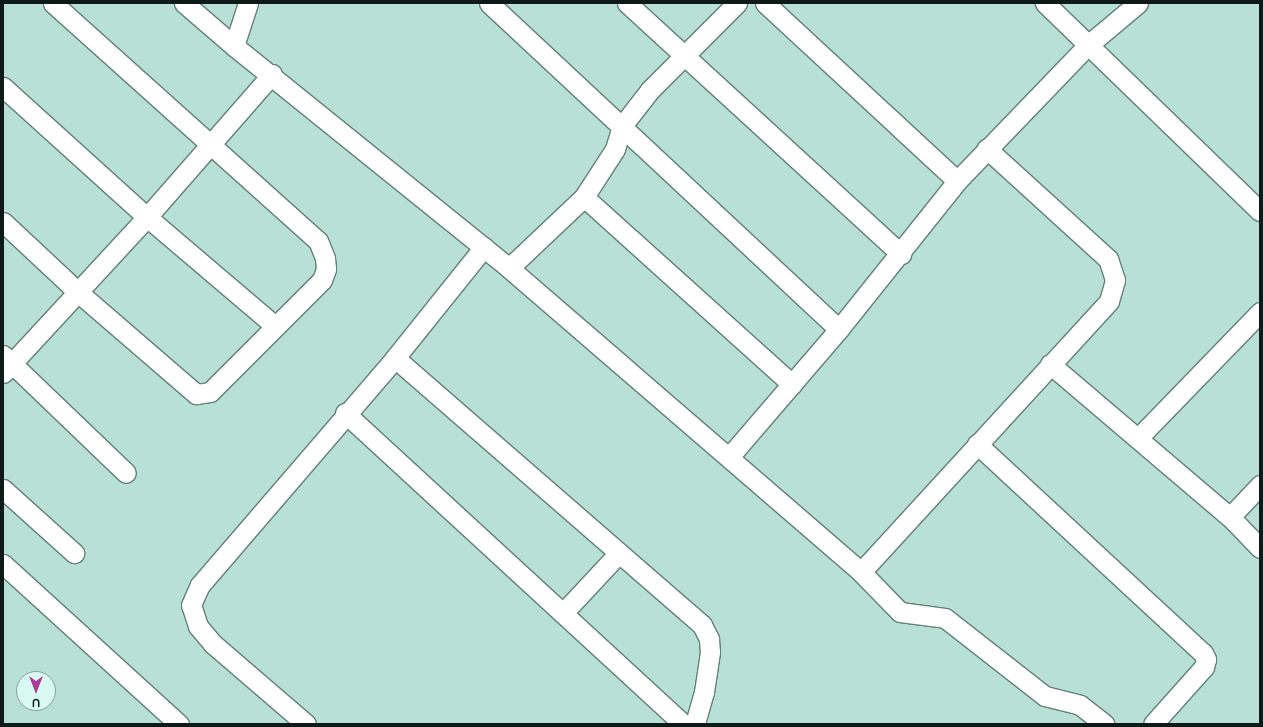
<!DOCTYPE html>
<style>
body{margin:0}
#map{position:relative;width:1263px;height:727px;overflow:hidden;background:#ccece5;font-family:"Varela Round",sans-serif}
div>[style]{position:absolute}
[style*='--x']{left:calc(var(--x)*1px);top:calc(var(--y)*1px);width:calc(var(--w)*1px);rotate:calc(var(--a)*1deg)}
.built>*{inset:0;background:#b8e0d6}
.roads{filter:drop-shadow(1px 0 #628079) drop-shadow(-1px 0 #628079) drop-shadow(0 1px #628079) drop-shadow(0 -1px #628079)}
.minor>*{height:19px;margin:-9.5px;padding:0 9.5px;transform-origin:9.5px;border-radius:9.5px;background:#fff}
span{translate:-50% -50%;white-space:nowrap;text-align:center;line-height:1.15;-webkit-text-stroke:3px #d9faf2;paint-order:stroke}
.frame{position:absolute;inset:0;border:4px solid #0e1a17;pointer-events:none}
.north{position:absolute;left:16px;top:671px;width:40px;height:40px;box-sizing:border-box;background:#d9faf2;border:1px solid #88a09a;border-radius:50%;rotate:180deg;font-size:11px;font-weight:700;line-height:16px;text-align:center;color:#0e1a17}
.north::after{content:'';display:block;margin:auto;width:14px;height:18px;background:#ac3a96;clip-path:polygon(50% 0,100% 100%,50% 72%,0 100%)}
</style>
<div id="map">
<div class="built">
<div style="clip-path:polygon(evenodd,3px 3px,1260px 3px,1260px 724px,3px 724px,3px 3px,24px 679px,48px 679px,48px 703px,24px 703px,24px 679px)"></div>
</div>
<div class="roads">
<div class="minor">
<div style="--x:184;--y:3;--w:66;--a:40.7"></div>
<div style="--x:234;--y:46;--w:353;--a:38.9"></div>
<div style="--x:509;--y:268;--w:465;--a:40.8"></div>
<div style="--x:861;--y:572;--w:56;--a:45.7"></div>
<div style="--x:900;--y:612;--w:45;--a:7.6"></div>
<div style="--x:945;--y:618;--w:127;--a:38"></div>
<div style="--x:1045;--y:696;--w:36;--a:14"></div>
<div style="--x:1080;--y:705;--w:31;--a:38"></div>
<div style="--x:489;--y:3;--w:478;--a:43"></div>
<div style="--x:627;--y:3;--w:372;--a:42.5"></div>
<div style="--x:765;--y:3;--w:262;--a:42.8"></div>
<div style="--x:1045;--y:3;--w:299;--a:44.1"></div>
<div style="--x:234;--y:46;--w:45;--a:-72"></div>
<div style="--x:3;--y:87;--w:194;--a:42.1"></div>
<div style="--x:147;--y:217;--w:168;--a:40.4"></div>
<div style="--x:584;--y:197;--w:280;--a:42"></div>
<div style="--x:3;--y:222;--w:104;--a:43.1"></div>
<div style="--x:79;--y:293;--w:155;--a:40.8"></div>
<div style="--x:196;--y:394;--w:14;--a:-8"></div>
<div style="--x:210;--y:392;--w:158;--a:-45"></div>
<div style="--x:322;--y:280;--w:12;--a:-70"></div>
<div style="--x:326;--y:269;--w:11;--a:-95"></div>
<div style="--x:325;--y:258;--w:18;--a:-112"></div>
<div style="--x:318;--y:241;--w:356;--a:-138.1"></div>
<div style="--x:509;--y:268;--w:103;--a:-43.4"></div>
<div style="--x:584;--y:197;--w:57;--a:-57.1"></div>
<div style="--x:615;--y:149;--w:24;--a:-73"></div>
<div style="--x:622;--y:126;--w:46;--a:-52.1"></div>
<div style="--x:650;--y:90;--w:123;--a:-45"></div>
<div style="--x:3;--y:355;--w:170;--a:43.8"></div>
<div style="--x:395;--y:358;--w:407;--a:41"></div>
<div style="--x:702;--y:625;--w:16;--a:63"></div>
<div style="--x:709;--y:639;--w:13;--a:86"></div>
<div style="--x:710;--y:652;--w:40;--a:98.5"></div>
<div style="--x:704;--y:692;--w:33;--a:106"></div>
<div style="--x:1050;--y:364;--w:236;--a:40.4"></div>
<div style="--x:1230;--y:517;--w:44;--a:-46.8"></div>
<div style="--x:3;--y:373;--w:212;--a:-47.3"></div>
<div style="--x:147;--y:217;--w:190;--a:-48.8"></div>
<div style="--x:345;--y:413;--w:459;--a:42.6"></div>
<div style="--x:1139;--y:437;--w:174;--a:-45.9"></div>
<div style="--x:977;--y:444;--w:308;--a:42.8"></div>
<div style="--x:1203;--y:653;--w:7;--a:63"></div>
<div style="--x:1206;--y:659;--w:8;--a:104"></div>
<div style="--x:1204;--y:667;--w:76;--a:131.8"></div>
<div style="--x:729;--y:457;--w:169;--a:-49.3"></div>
<div style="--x:839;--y:329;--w:189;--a:-51.4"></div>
<div style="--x:957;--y:181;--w:189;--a:-46.1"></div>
<div style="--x:1088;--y:45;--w:65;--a:-40"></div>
<div style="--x:3;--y:489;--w:96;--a:42"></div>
<div style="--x:1230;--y:517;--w:43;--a:45.9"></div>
<div style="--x:3;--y:564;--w:238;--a:42.3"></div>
<div style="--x:861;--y:572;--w:367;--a:-47.5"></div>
<div style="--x:1109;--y:301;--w:22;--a:-74"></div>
<div style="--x:1115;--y:280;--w:22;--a:-108"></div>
<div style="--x:1108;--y:259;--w:164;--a:-137.7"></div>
<div style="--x:563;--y:613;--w:82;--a:-47"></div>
<div style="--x:306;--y:724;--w:123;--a:-139.3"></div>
<div style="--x:213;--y:644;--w:23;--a:-130"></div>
<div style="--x:198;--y:626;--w:22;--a:-108"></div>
<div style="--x:191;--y:605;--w:22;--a:-66"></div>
<div style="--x:200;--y:585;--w:299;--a:-49.3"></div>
<div style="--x:395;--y:358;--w:142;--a:-51.3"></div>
</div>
</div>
<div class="frame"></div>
<div class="north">U</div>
</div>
